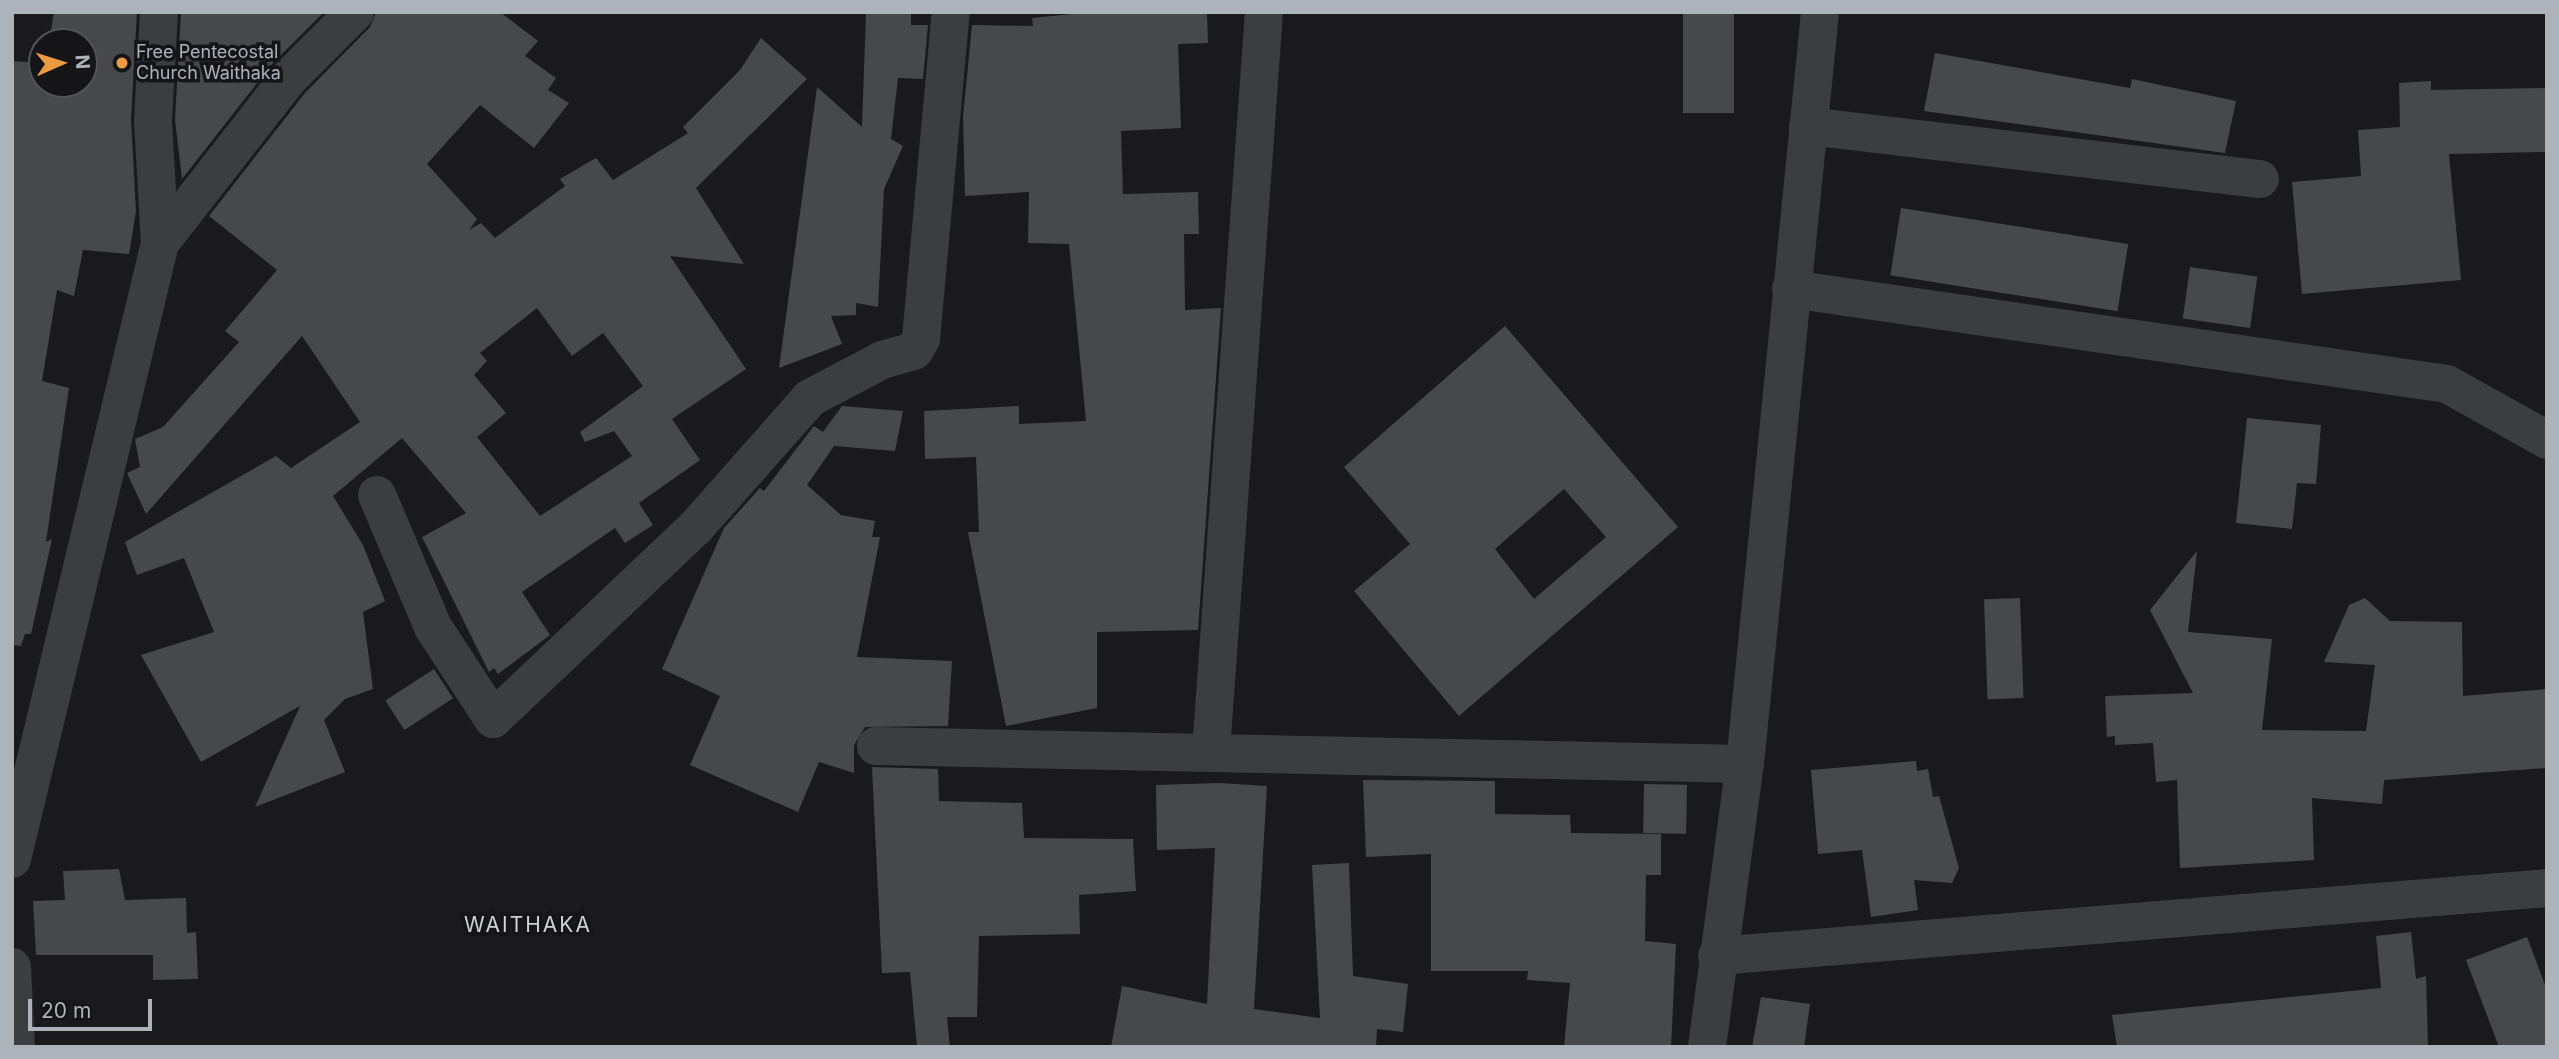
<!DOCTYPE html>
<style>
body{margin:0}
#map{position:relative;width:2559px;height:1059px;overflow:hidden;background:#1a1a1c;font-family:Inter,sans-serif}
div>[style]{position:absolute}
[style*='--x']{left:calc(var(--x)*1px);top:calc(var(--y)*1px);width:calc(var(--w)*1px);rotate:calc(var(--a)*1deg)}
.building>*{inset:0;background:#47484c;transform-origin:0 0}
.minor>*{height:38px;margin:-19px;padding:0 19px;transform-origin:19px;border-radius:19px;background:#3b3d41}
.dots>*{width:19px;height:19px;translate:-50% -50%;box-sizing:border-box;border:4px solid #151517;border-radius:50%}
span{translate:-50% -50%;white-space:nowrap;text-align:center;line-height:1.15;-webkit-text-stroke:7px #151517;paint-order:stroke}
.poi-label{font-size:18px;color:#adb3bb}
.left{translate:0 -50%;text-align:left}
.quarter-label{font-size:21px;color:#ced2d7;letter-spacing:2px}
.frame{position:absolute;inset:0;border:14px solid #adb3bb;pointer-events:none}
.north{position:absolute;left:28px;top:28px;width:70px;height:70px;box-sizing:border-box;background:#151517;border:2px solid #525459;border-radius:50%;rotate:87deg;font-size:19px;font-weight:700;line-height:28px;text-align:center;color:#adb3bb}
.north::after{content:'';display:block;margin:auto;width:24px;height:32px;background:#ec9a42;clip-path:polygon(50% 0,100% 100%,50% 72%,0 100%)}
.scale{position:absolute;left:28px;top:999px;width:124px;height:32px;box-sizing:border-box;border:4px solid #adb3bb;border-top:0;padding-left:9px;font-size:21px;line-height:24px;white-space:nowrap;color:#adb3bb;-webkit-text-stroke:5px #151517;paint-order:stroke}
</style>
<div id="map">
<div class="building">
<div style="clip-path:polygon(54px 12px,137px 12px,131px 119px,136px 211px,129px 254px,83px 250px,74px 296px,57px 290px,42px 381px,69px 388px,46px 542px,52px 539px,31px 634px,25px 634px,21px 646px,12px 645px,12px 61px,42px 63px,42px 84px,84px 84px,84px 42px,49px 42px)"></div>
<div style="clip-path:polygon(181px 12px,324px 12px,272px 64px,182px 179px,175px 120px)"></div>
<div style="clip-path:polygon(evenodd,376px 12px,500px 12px,538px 41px,525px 56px,556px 78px,548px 90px,569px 103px,534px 148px,480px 105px,427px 164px,477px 219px,469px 230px,481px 223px,495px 238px,565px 186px,560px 179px,596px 158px,613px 180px,688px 133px,683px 127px,740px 70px,761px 38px,807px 79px,696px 188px,744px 264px,670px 256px,746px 369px,672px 419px,700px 460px,639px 503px,653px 525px,625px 543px,615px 528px,522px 592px,550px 635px,498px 674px,494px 668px,489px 672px,422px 537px,466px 513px,402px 438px,333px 496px,363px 545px,385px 601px,363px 612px,373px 689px,345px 699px,324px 720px,345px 772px,255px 807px,300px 706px,201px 762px,141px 655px,214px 632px,184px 558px,137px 575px,125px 542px,276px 456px,291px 468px,360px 422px,302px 336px,146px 514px,127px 473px,140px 467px,135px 439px,163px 427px,239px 342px,225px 331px,277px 270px,209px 216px,305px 93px,370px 27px,376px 12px,537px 308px,572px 356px,603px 333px,643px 386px,580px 432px,585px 442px,614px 431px,632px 456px,540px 516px,477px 437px,506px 413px,474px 375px,487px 361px,480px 353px,537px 308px)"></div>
<div style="clip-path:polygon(866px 12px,911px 12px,911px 25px,928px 25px,923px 79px,898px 78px,891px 139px,903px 146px,884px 189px,878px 307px,856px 303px,856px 315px,831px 316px,842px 344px,779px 368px,817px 87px,862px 127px)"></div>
<div style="clip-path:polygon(1092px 12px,1207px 12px,1208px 43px,1178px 44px,1181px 128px,1121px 131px,1123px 194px,1198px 192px,1199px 234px,1184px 234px,1185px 310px,1221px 308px,1198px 630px,1097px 632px,1097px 708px,1006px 726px,968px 532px,979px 532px,976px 457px,925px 459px,924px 411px,1019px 406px,1019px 424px,1086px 421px,1069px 244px,1028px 243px,1029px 192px,965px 196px,963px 117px,972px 25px,1033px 26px,1032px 18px)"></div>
<div style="left:1683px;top:12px;width:51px;height:101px"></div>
<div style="clip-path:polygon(1935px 53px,2130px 88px,2132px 79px,2236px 101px,2225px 153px,1924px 111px)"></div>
<div style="clip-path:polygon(2431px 81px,2431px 90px,2547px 88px,2547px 152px,2449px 154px,2461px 280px,2302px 294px,2292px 182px,2361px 176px,2358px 130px,2400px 127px,2399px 83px)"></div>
<div style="left:1901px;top:208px;width:230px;height:68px;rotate:9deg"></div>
<div style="left:2190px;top:267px;width:68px;height:52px;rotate:8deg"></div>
<div style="clip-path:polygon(evenodd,1505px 326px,1678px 527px,1459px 716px,1354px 591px,1410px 544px,1344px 467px,1505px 326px,1564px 489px,1606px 537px,1534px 599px,1495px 549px,1564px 489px)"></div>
<div style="clip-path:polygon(842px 406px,903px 411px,895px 451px,834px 446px,807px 485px,841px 515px,875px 521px,872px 537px,880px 537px,857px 657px,952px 661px,948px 726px,865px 727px,854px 745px,854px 773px,819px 762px,798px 812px,690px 765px,720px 696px,662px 669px,724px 528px,760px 488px,764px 491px,814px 426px,823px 432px)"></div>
<div style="clip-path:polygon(2247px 418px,2321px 425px,2316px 484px,2297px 483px,2292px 529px,2236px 523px)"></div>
<div style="clip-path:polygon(2197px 551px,2188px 632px,2272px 639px,2262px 730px,2366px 731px,2375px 665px,2324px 662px,2349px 605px,2365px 598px,2390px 621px,2462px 622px,2463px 696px,2547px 689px,2547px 768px,2384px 780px,2382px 804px,2312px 798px,2314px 860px,2180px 868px,2177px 780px,2156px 782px,2153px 743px,2115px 745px,2115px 736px,2107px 737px,2105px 696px,2193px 693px,2150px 610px)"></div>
<div style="left:2020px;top:598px;width:100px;height:36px;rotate:88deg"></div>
<div style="left:434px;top:669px;width:35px;height:58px;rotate:57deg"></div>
<div style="clip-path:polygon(1916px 761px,1917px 771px,1928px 769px,1933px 797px,1939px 796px,1959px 868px,1952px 883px,1914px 880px,1918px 910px,1871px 917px,1862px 850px,1818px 854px,1811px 770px)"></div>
<div style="clip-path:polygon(872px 767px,938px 769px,939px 801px,1022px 803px,1024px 838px,1133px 839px,1136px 891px,1079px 895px,1080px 934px,979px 936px,977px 1017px,947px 1017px,950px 1047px,917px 1047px,910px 972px,882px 973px)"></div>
<div style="clip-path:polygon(1363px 780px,1495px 781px,1495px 814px,1570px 815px,1571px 833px,1661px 834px,1661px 875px,1646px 875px,1645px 941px,1676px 944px,1671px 1047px,1564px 1047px,1570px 983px,1527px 980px,1528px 971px,1431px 971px,1431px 854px,1366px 857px)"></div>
<div style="clip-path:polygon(1219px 783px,1267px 786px,1254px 1009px,1320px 1018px,1312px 865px,1349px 863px,1353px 976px,1408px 984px,1403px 1032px,1377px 1029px,1376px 1047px,1111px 1047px,1122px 986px,1207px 1004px,1215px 848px,1157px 850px,1156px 785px)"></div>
<div style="left:1644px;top:784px;width:43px;height:49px;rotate:1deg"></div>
<div style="clip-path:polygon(119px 869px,125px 900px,186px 898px,187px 933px,196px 932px,198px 979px,153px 980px,153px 955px,36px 955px,33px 901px,65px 900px,63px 871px)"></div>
<div style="clip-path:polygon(2411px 932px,2416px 979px,2426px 976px,2428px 1047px,2117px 1047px,2112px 1015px,2381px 988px,2376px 936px)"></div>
<div style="clip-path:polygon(2527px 937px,2547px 990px,2547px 1047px,2499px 1047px,2466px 960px)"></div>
<div style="clip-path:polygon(1761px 997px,1810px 1004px,1804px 1047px,1752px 1047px)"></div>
</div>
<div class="minor">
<div style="--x:1808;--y:126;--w:455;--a:6.7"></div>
<div style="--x:160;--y:243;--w:209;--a:-52"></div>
<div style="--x:289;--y:78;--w:93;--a:-45"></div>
<div style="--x:1791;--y:289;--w:663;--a:8.24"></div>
<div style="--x:2447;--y:384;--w:115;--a:29.2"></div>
<div style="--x:377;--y:495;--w:143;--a:67"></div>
<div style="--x:433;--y:627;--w:110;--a:56.9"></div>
<div style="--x:493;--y:719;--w:279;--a:-43.4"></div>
<div style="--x:696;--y:527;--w:172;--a:-48.5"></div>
<div style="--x:810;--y:398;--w:81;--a:-27.8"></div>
<div style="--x:882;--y:360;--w:33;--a:-16"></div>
<div style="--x:914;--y:351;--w:14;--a:-60"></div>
<div style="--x:921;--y:339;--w:328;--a:-84.8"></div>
<div style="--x:876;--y:746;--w:869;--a:1.19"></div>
<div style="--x:1211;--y:751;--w:741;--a:-85.9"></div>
<div style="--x:12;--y:859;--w:634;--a:-76.49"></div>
<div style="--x:160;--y:243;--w:123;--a:-93.3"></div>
<div style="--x:153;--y:120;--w:108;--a:-86.8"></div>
<div style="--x:1717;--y:956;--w:833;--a:-4.68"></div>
<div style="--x:12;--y:967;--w:80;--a:87.1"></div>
<div style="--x:1707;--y:1047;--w:286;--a:-82.4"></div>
<div style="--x:1745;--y:764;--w:756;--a:-84.3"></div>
</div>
<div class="dots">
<div style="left:122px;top:63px;background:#ec9a42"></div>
</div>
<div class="poi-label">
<span class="left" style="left:136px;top:63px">Free Pentecostal<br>Church Waithaka</span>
</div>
<div class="quarter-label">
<span style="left:528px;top:925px">WAITHAKA</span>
</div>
<div class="frame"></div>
<div class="north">N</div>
<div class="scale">20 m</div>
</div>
